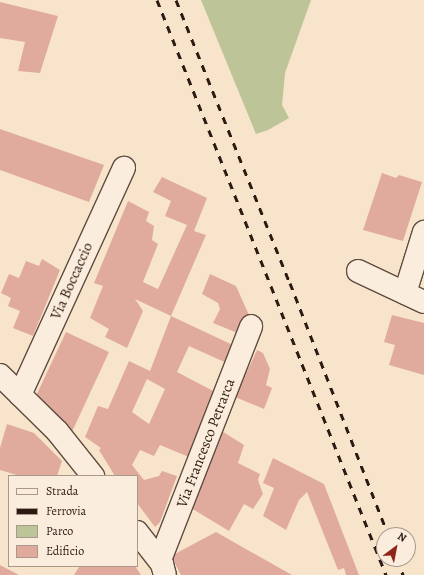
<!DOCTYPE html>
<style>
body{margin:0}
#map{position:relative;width:424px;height:575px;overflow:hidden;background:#f7e4cb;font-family:Alegreya,serif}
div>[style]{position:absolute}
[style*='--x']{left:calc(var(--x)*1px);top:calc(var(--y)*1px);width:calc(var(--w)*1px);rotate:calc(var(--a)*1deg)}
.green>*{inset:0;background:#bdc497}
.building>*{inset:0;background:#e0ab9d}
.roads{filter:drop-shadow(1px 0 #5f4c40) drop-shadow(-1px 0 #5f4c40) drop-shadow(0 1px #5f4c40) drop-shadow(0 -1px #5f4c40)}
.minor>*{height:22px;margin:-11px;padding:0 11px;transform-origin:11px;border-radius:11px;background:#faeddd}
.rail>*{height:3px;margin-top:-1.5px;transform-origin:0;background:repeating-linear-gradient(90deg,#2c1a12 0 7px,transparent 0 14px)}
span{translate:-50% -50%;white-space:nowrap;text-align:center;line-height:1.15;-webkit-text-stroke:3.5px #faeddd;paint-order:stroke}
.street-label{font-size:15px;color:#2c1a12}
.legend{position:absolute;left:8px;top:475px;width:130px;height:92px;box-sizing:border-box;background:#faeddd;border:1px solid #a8998c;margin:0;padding:5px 7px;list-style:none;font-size:12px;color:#2c1a12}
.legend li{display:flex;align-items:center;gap:8px;height:20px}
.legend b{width:20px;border:1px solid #a8998c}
.north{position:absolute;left:376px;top:527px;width:40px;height:40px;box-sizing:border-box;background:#faeddd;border:1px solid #a8998c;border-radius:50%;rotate:32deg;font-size:11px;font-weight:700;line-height:16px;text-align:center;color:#2c1a12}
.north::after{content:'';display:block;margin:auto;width:14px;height:18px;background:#8f2418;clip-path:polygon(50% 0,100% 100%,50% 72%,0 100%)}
</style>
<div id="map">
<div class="green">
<div style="clip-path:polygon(201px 0,311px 0,285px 73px,282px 105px,289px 118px,268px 130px,256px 134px)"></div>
</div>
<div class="building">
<div style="clip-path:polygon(0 2px,58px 16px,40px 73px,18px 71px,25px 42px,0 38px)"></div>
<div style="clip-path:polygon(0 129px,104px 165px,89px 202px,0 170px)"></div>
<div style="clip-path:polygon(382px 173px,396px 178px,399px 175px,422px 182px,403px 241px,363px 230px)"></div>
<div style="clip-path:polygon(162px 177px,207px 198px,194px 231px,206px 235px,171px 316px,135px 299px,143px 311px,127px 348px,105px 337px,109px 329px,90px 318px,103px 286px,94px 283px,128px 201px,149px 212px,146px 221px,154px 226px,152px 240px,158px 244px,143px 282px,158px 289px,187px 225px,165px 216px,171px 201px,153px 192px)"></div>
<div style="clip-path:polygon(42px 259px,60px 270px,33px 336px,13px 328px,20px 311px,8px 306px,11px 298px,1px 293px,9px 274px,19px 278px,26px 261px,39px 266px)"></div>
<div style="clip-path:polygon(210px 274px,236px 286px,249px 315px,240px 334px,213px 323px,220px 309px,218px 303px,202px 294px)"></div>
<div style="clip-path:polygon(392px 315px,424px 323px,424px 375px,389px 365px,395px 345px,384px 342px)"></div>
<div style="clip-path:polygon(evenodd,171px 316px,237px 347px,231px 365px,189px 346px,177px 372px,217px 393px,189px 457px,160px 445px,154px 456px,140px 450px,132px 465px,144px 480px,159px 476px,162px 471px,177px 476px,160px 522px,155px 527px,137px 503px,137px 476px,115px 476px,99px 450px,101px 448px,85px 437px,98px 406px,108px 409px,129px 361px,150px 371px,171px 316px,147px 379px,165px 389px,149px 424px,132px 412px,147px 379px)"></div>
<div style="clip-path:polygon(66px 332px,109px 352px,71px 434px,35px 398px)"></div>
<div style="clip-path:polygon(257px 350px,263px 353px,270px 369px,266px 385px,272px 388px,264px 409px,235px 397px)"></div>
<div style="clip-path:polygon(7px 424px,34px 433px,62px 461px,57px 476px,20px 476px,0 470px,0 448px)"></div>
<div style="clip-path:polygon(220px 430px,244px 445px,238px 463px,260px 474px,258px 480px,263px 494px,253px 509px,244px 504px,229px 531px,186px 505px)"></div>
<div style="clip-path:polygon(273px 458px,324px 484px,359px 575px,346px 575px,344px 568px,338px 570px,307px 492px,299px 500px,286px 530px,263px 516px,274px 488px,263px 483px)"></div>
<div style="clip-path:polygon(216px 532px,292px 575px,181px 575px,171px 556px)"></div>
<div style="clip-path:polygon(0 565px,19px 575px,0 575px)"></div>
<div style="clip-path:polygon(77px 566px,135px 566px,141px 575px,74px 575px,79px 567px)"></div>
</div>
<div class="roads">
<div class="minor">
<div style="--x:358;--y:271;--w:73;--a:25.2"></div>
<div style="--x:405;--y:293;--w:64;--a:-72.7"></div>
<div style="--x:0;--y:375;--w:80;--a:44.5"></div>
<div style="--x:57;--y:431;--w:58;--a:51.3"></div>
<div style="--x:20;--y:395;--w:250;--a:-65.4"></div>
<div style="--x:137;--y:532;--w:41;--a:52"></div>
<div style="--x:162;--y:564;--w:11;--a:75"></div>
<div style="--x:160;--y:560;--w:251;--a:-68.7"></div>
</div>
</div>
<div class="rail">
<div style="--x:157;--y:0;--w:619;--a:68.28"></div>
<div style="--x:176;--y:0;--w:305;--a:68.1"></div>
<div style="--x:290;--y:283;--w:270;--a:68.7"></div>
<div style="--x:397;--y:559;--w:17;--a:69"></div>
</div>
<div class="street-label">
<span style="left:72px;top:281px;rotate:-66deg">Via Boccaccio</span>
<span style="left:206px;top:443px;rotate:-69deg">Via Francesco Petrarca</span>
</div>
<ul class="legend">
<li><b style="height:5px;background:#faeddd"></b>Strada</li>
<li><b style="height:5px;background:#2c1a12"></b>Ferrovia</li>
<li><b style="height:11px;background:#bdc497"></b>Parco</li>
<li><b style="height:11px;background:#e0ab9d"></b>Edificio</li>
</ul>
<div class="north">N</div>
</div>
